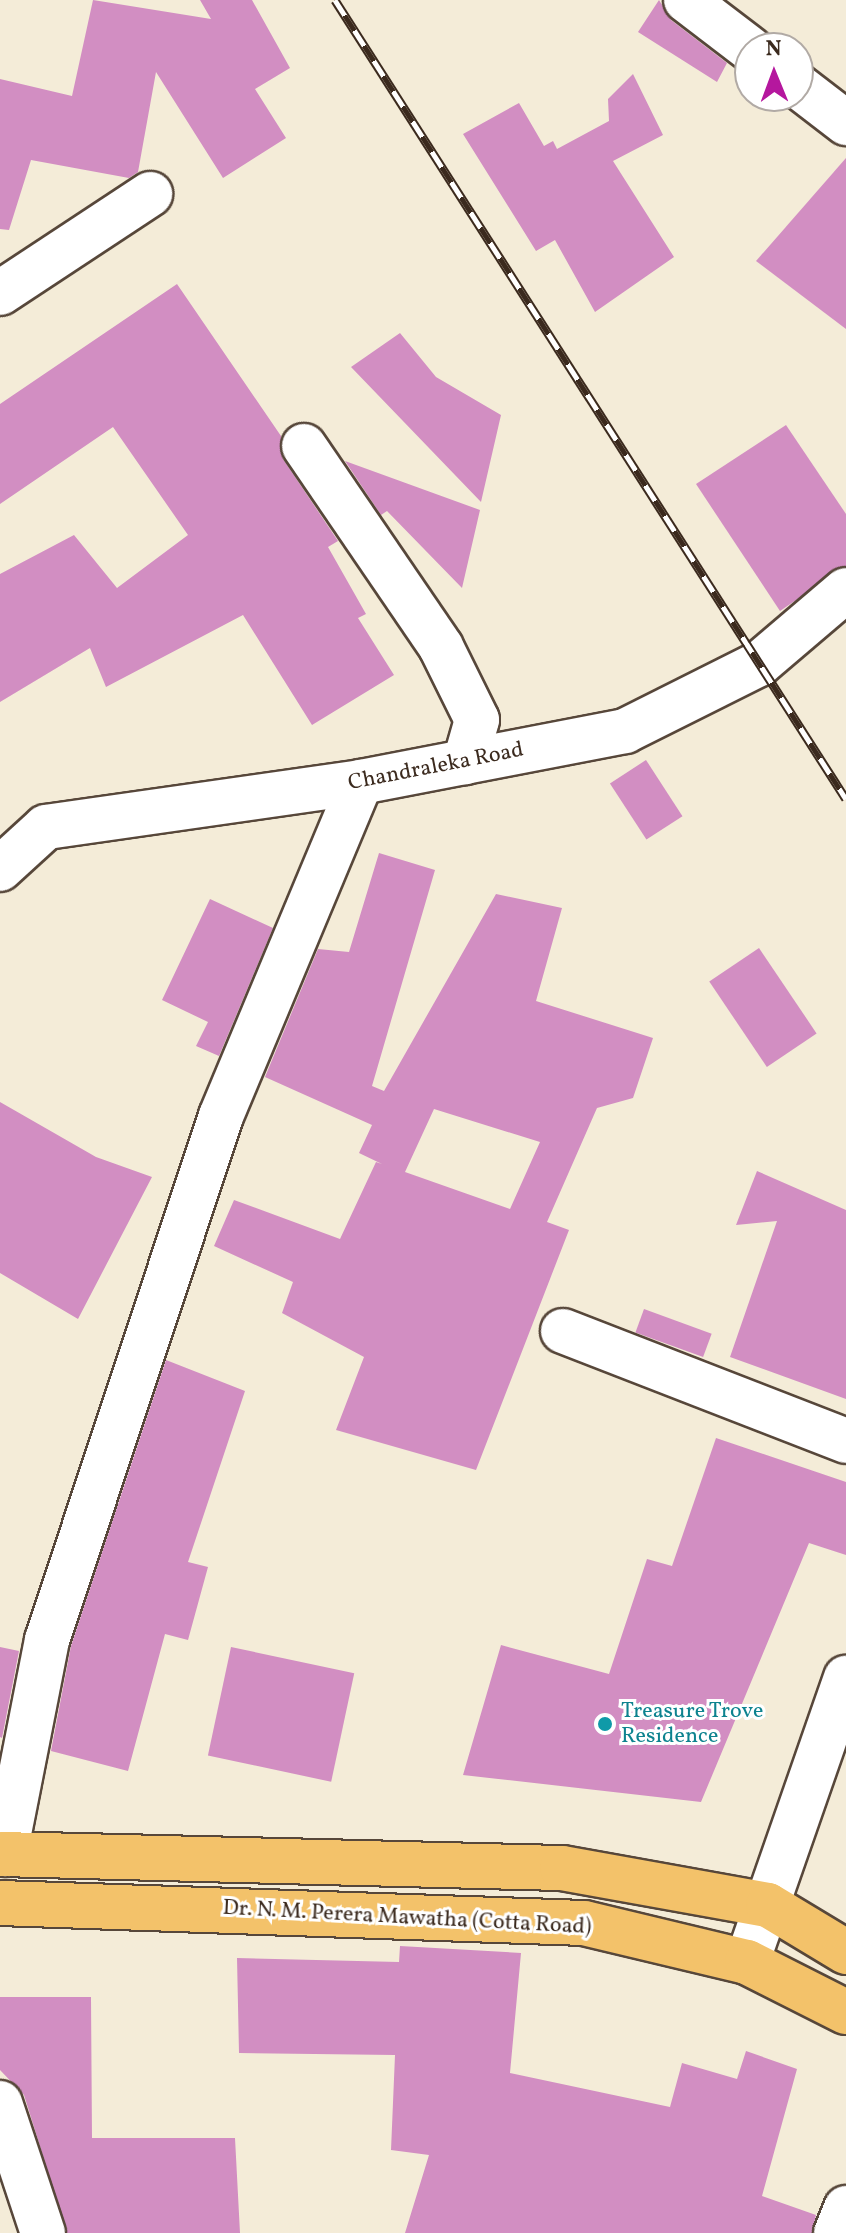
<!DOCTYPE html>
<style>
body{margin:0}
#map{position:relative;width:846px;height:2233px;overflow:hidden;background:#f4ecd8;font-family:Vollkorn,serif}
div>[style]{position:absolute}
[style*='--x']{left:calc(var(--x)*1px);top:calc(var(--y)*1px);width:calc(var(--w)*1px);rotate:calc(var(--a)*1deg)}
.building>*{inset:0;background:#d28ec2;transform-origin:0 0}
.roads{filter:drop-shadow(2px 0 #57473a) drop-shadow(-2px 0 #57473a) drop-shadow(0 2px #57473a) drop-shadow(0 -2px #57473a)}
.street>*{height:44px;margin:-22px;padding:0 22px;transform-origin:22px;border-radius:22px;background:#fff}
.primary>*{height:44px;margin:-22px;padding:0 22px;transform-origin:22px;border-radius:22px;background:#f3c26a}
.rail>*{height:9px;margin-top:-4.5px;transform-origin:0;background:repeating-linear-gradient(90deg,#fff 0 18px,#3b2a1e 0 36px);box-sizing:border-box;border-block:2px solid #3b2a1e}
.dots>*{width:22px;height:22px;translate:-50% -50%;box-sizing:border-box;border:4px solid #fff;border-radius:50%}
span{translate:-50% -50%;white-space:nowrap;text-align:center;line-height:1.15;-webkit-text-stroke:6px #fff;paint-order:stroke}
.street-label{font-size:22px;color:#3b2a1e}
.culture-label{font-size:22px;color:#0d838f}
.left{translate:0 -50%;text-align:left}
.north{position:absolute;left:734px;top:32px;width:80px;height:80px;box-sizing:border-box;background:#fff;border:2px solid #b1aaa5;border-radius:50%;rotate:359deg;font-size:22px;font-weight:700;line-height:32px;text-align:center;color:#3b2a1e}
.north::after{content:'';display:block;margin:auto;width:28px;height:36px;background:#b5179e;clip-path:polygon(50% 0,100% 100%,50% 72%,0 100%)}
</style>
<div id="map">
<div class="building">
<div style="clip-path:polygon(93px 0,211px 19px,200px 0,252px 0,290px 68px,255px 89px,286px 138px,223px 178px,156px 72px,138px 172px,129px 178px,31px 160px,9px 230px,0 229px,0 79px,72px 96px)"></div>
<div style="clip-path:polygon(659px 0,671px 20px,727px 63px,717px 82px,638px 32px)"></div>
<div style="clip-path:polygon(633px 74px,663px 135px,613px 161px,674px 257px,595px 312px,555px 240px,536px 251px,463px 134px,519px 103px,544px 146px,553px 141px,557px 149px,609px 121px,608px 99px)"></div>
<div style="clip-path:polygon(846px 158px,846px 329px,756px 261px)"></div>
<div style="clip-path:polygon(177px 284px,281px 436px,283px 459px,338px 541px,328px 547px,366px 614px,358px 618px,394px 675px,312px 725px,243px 615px,106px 687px,90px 648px,0 702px,0 574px,74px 535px,117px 588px,188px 535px,113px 427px,0 504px,0 404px)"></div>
<div style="clip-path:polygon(400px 333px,436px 377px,501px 415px,481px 502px,351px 367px)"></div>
<div style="clip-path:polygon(786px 425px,846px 514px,846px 566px,780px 611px,696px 484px)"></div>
<div style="clip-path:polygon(345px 461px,480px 510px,462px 588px,387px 511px,381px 515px)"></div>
<div style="left:646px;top:760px;width:67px;height:43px;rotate:57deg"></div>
<div style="clip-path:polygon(evenodd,379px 853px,435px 870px,372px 1086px,384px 1091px,496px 894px,562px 908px,536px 1001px,653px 1038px,633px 1098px,597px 1108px,547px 1222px,569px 1230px,476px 1470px,336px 1430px,364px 1357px,282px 1313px,293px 1282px,214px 1246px,234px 1200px,340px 1239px,376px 1162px,382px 1164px,359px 1153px,372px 1125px,265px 1077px,318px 949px,349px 952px,379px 853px,434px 1109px,540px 1142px,510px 1209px,405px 1172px,434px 1109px)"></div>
<div style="clip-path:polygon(210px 899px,273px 928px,219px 1056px,196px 1046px,208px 1022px,162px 1000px)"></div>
<div style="left:759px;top:948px;width:103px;height:60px;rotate:56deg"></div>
<div style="clip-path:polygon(0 1102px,96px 1157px,152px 1177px,78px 1319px,0 1273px)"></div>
<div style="clip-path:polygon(757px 1171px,846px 1210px,846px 1399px,730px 1357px,777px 1221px,736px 1225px)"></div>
<div style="left:644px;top:1309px;width:72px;height:25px;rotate:20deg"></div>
<div style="clip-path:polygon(166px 1360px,245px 1391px,188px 1562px,208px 1567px,188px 1640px,165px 1634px,128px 1771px,51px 1751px,71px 1646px)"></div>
<div style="clip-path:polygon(716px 1438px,846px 1482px,846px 1555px,809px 1543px,701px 1802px,463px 1775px,501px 1645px,609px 1674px,647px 1559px,672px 1566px)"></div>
<div style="clip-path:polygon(0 1647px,19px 1651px,2px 1738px,0 1737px)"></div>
<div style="left:231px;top:1647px;width:126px;height:111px;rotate:12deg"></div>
<div style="clip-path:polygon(400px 1946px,521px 1953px,510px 2073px,670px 2107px,682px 2063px,737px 2079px,746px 2051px,797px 2069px,762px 2196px,816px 2215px,812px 2233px,405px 2233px,429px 2155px,391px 2150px,395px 2055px,239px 2053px,237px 1958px,399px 1962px)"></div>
<div style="clip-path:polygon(0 1997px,91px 1997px,92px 2138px,235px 2138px,240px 2233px,67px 2233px,24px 2095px,0 2070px)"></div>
</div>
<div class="roads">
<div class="street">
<div style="--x:686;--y:0;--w:81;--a:37.4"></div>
<div style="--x:798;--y:86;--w:61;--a:37.6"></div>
<div style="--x:0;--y:293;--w:180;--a:-33.4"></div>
<div style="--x:304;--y:446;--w:243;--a:55.7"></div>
<div style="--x:441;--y:647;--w:81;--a:63.7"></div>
<div style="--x:477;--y:720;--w:44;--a:105.9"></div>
<div style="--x:0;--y:869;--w:62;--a:-42.4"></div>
<div style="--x:46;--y:827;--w:318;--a:-8.1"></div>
<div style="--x:361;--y:782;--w:269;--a:-10.9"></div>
<div style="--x:625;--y:731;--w:150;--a:-26.6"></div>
<div style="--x:759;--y:664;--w:114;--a:-40.4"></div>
<div style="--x:563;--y:1331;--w:304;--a:21.2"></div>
<div style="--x:5;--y:1854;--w:218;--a:-78.9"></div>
<div style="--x:47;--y:1640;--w:552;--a:-71.63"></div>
<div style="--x:221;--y:1116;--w:362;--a:-67.3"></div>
<div style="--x:747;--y:1962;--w:301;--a:-70.8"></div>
<div style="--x:0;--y:2103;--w:137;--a:71.7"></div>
<div style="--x:836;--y:2233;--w:27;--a:-68"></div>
</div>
<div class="primary">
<div style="--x:0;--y:1854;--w:562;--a:1.43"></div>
<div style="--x:562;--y:1868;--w:209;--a:10.2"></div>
<div style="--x:768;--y:1905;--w:91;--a:31.1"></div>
<div style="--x:0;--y:1903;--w:584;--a:1.96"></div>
<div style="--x:584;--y:1923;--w:168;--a:13.5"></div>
<div style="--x:747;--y:1962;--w:111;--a:26.8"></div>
</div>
</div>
<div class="rail">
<div style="--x:335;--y:0;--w:948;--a:57.4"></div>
</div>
<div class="dots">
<div style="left:605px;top:1724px;background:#0f9aa8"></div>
</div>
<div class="street-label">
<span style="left:436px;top:767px;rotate:-11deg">Chandraleka Road</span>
<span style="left:407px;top:1918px;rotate:3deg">Dr. N. M. Perera Mawatha (Cotta Road)</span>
</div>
<div class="culture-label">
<span class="left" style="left:621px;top:1724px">Treasure Trove<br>Residence</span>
</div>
<div class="north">N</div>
</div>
